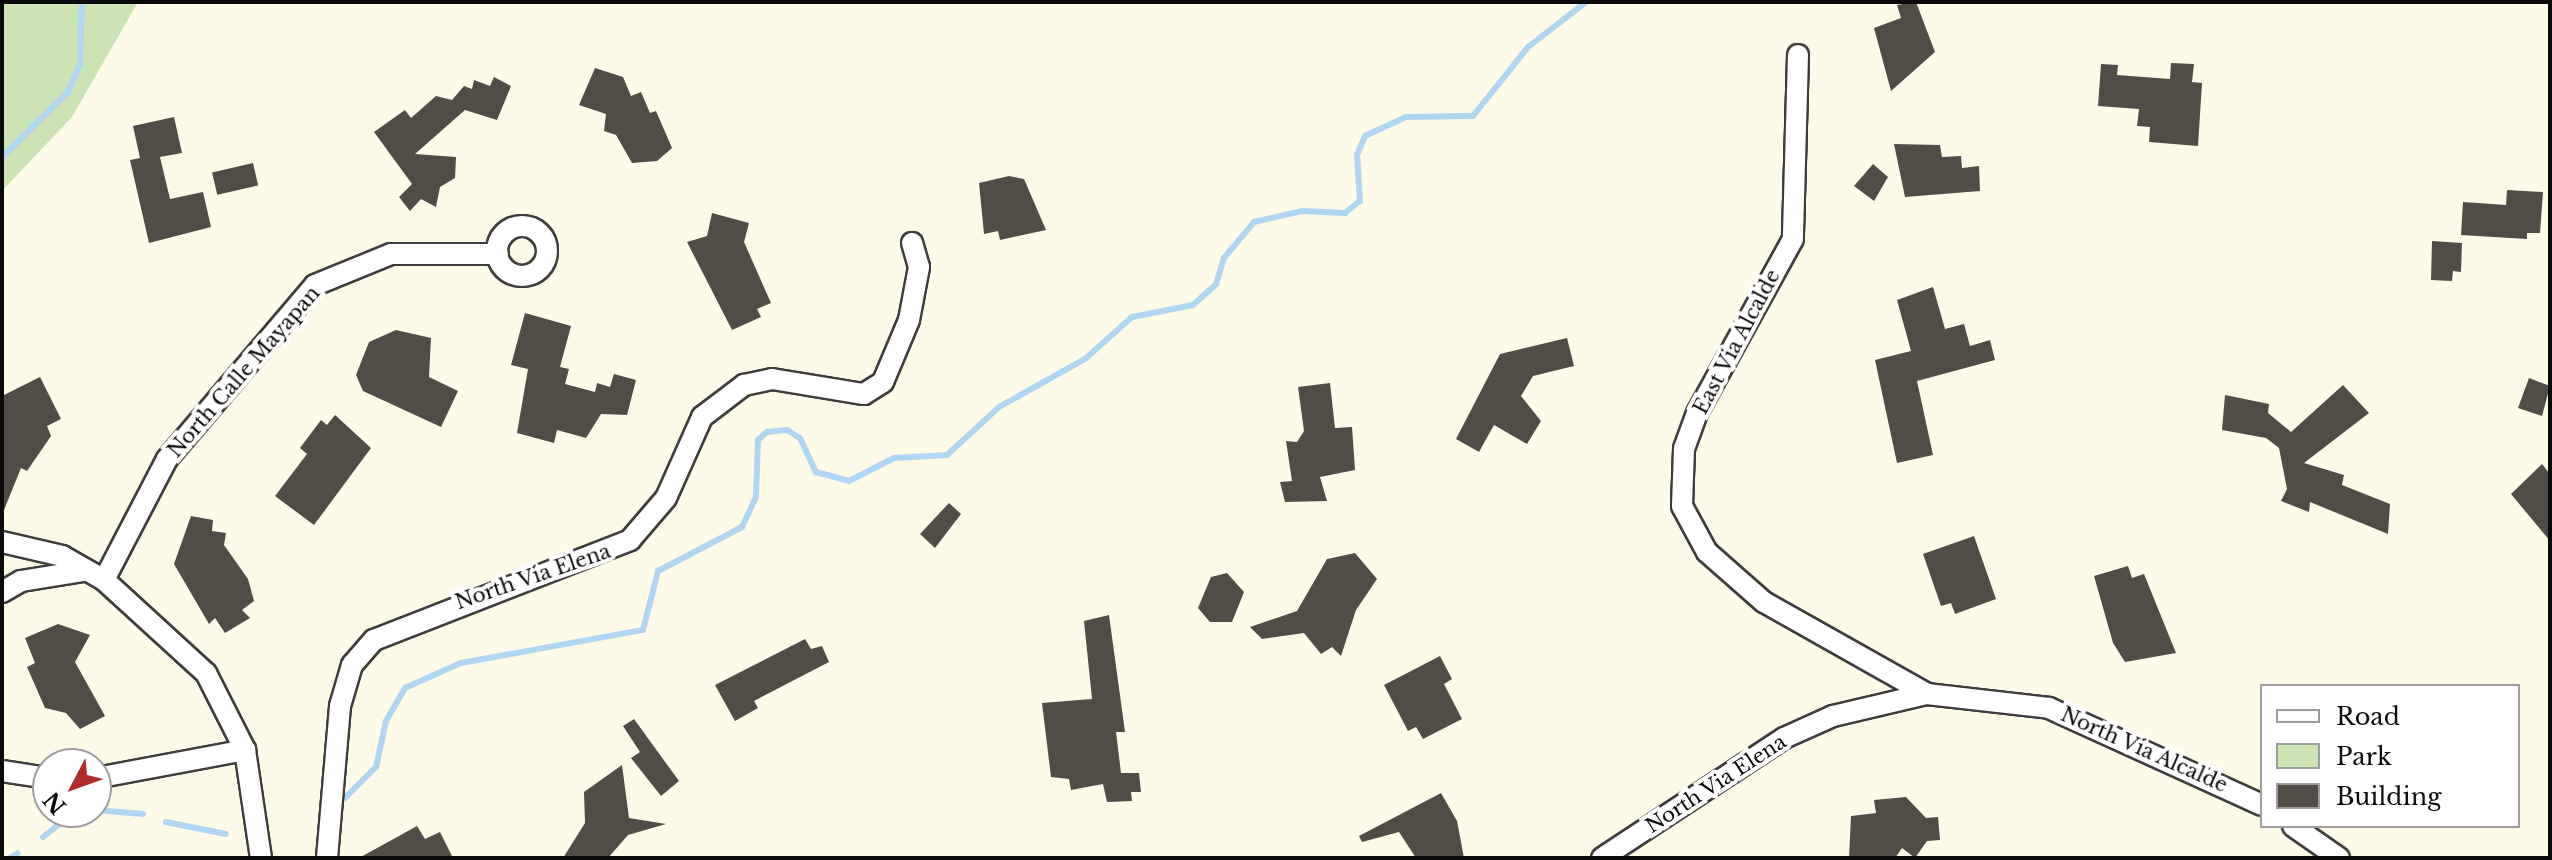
<!DOCTYPE html>
<style>
body{margin:0}
#map{position:relative;width:2552px;height:860px;overflow:hidden;background:#fdfae8;font-family:"Libre Baskerville",serif}
div>[style]{position:absolute}
[style*='--x']{left:calc(var(--x)*1px);top:calc(var(--y)*1px);width:calc(var(--w)*1px);rotate:calc(var(--a)*1deg)}
.green>*{inset:0;background:#cce4b5}
.stream>*{height:6px;margin:-3px;padding:0 3px;transform-origin:3px;border-radius:3px;background:#b1d6f1}
.building>*{inset:0;background:#524c47;transform-origin:0 0}
.roads{filter:drop-shadow(2px 0 #3d3d3d) drop-shadow(-2px 0 #3d3d3d) drop-shadow(0 2px #3d3d3d) drop-shadow(0 -2px #3d3d3d)}
.minor>*{height:20px;margin:-10px;padding:0 10px;transform-origin:10px;border-radius:10px;background:#fff}
.minor>.ring{margin:-10px;padding:0;box-sizing:content-box;background:none;border:20px solid #fff;border-radius:50%}
span{translate:-50% -50%;white-space:nowrap;text-align:center;line-height:1.15;-webkit-text-stroke:8px #fff;paint-order:stroke}
.street-label{font-size:20px;color:#0a0a0a}
.frame{position:absolute;inset:0;border:4px solid #0a0a0a;pointer-events:none}
.legend{position:absolute;left:2260px;top:684px;width:260px;height:144px;box-sizing:border-box;background:#fff;border:2px solid #9d9d9d;margin:0;padding:10px 14px;list-style:none;font-size:24px;color:#0a0a0a}
.legend li{display:flex;align-items:center;gap:16px;height:40px}
.legend b{width:40px;border:2px solid #9d9d9d}
.north{position:absolute;left:32px;top:748px;width:80px;height:80px;box-sizing:border-box;background:#fff;border:2px solid #9d9d9d;border-radius:50%;rotate:229deg;font-size:22px;font-weight:700;line-height:32px;text-align:center;color:#0a0a0a}
.north::after{content:'';display:block;margin:auto;width:28px;height:36px;background:#ae2d2d;clip-path:polygon(50% 0,100% 100%,50% 72%,0 100%)}
</style>
<div id="map">
<div class="green">
<div style="clip-path:polygon(2px 2px,138px 2px,72px 117px,2px 191px)"></div>
</div>
<div class="stream">
<div style="--x:2;--y:157;--w:93;--a:-44.6"></div>
<div style="--x:68;--y:92;--w:30;--a:-67"></div>
<div style="--x:80;--y:64;--w:62;--a:-88.2"></div>
<div style="--x:344;--y:799;--w:45;--a:-45"></div>
<div style="--x:376;--y:767;--w:47;--a:-77.7"></div>
<div style="--x:386;--y:721;--w:38;--a:-60"></div>
<div style="--x:405;--y:688;--w:61;--a:-24.1"></div>
<div style="--x:461;--y:663;--w:185;--a:-10.3"></div>
<div style="--x:643;--y:630;--w:61;--a:-75.7"></div>
<div style="--x:658;--y:571;--w:95;--a:-27.6"></div>
<div style="--x:742;--y:527;--w:33;--a:-65"></div>
<div style="--x:756;--y:497;--w:57;--a:-88"></div>
<div style="--x:758;--y:440;--w:12;--a:-42"></div>
<div style="--x:767;--y:432;--w:20;--a:-6"></div>
<div style="--x:787;--y:430;--w:15;--a:32"></div>
<div style="--x:800;--y:438;--w:38;--a:65"></div>
<div style="--x:816;--y:472;--w:34;--a:15"></div>
<div style="--x:849;--y:481;--w:51;--a:-27.1"></div>
<div style="--x:894;--y:458;--w:53;--a:-3.2"></div>
<div style="--x:947;--y:455;--w:71;--a:-42.7"></div>
<div style="--x:999;--y:407;--w:98;--a:-29.2"></div>
<div style="--x:1085;--y:359;--w:63;--a:-41.8"></div>
<div style="--x:1132;--y:317;--w:62;--a:-11.1"></div>
<div style="--x:1193;--y:305;--w:31;--a:-42"></div>
<div style="--x:1216;--y:284;--w:27;--a:-73"></div>
<div style="--x:1224;--y:258;--w:47;--a:-50.2"></div>
<div style="--x:1254;--y:222;--w:49;--a:-12.9"></div>
<div style="--x:1302;--y:211;--w:43;--a:2.7"></div>
<div style="--x:1345;--y:213;--w:19;--a:-39"></div>
<div style="--x:1360;--y:201;--w:46;--a:-93.7"></div>
<div style="--x:1357;--y:155;--w:21;--a:-67"></div>
<div style="--x:1365;--y:136;--w:45;--a:-24.9"></div>
<div style="--x:1406;--y:117;--w:67;--a:-0.9"></div>
<div style="--x:1473;--y:116;--w:88;--a:-51.4"></div>
<div style="--x:1528;--y:47;--w:73;--a:-37.8"></div>
<div style="--x:96;--y:810;--w:47;--a:4.9"></div>
<div style="--x:166;--y:822;--w:61;--a:11.3"></div>
<div style="--x:43;--y:837;--w:41;--a:-38"></div>
<div style="--x:10;--y:858;--w:9;--a:-32"></div>
</div>
<div class="building">
<div style="clip-path:polygon(1916px 2px,1935px 52px,1891px 91px,1874px 28px,1901px 18px,1897px 5px)"></div>
<div style="clip-path:polygon(2171px 63px,2194px 64px,2192px 82px,2202px 83px,2198px 146px,2149px 142px,2150px 127px,2137px 126px,2139px 109px,2098px 106px,2101px 64px,2118px 65px,2117px 75px,2170px 79px)"></div>
<div style="clip-path:polygon(595px 68px,623px 77px,631px 96px,641px 92px,650px 113px,656px 111px,672px 148px,657px 161px,632px 163px,616px 135px,604px 131px,606px 114px,579px 105px)"></div>
<div style="clip-path:polygon(494px 77px,511px 86px,497px 120px,465px 110px,415px 154px,456px 157px,455px 178px,440px 187px,436px 207px,421px 199px,410px 211px,399px 197px,412px 184px,374px 132px,405px 110px,411px 118px,436px 96px,452px 100px,464px 86px,472px 89px,474px 80px,490px 86px)"></div>
<div style="clip-path:polygon(174px 117px,182px 153px,160px 157px,170px 199px,203px 192px,211px 227px,149px 243px,130px 160px,140px 158px,133px 126px)"></div>
<div style="clip-path:polygon(1894px 144px,1940px 145px,1942px 157px,1961px 156px,1962px 168px,1979px 166px,1980px 191px,1905px 197px)"></div>
<div style="left:253px;top:163px;width:23px;height:42px;rotate:77deg"></div>
<div style="clip-path:polygon(1873px 164px,1888px 177px,1874px 201px,1854px 186px)"></div>
<div style="clip-path:polygon(1009px 176px,1024px 179px,1046px 230px,1000px 240px,998px 231px,984px 234px,979px 183px)"></div>
<div style="clip-path:polygon(2507px 190px,2543px 192px,2540px 233px,2527px 233px,2527px 239px,2461px 235px,2463px 202px,2506px 205px)"></div>
<div style="clip-path:polygon(712px 213px,749px 223px,744px 242px,771px 303px,757px 309px,761px 317px,732px 330px,687px 242px,707px 236px)"></div>
<div style="clip-path:polygon(2432px 241px,2462px 243px,2461px 272px,2453px 271px,2452px 281px,2431px 280px)"></div>
<div style="clip-path:polygon(1933px 287px,1945px 329px,1964px 324px,1970px 346px,1990px 340px,1995px 360px,1917px 381px,1933px 455px,1897px 463px,1875px 360px,1911px 351px,1897px 300px)"></div>
<div style="clip-path:polygon(525px 313px,571px 326px,560px 367px,569px 369px,565px 384px,595px 392px,597px 383px,610px 387px,614px 374px,636px 380px,627px 415px,601px 414px,586px 438px,557px 430px,554px 443px,517px 433px,528px 369px,511px 365px)"></div>
<div style="clip-path:polygon(396px 330px,431px 338px,429px 377px,458px 391px,441px 427px,363px 391px,356px 375px,369px 342px)"></div>
<div style="clip-path:polygon(1567px 338px,1574px 366px,1533px 376px,1521px 396px,1541px 421px,1527px 444px,1494px 425px,1479px 452px,1456px 439px,1500px 354px)"></div>
<div style="clip-path:polygon(40px 377px,61px 419px,47px 426px,51px 436px,27px 471px,21px 468px,2px 515px,2px 396px)"></div>
<div style="clip-path:polygon(2529px 378px,2550px 386px,2542px 416px,2518px 408px)"></div>
<div style="clip-path:polygon(1330px 383px,1335px 428px,1352px 427px,1355px 470px,1320px 477px,1327px 501px,1285px 502px,1280px 482px,1292px 481px,1286px 441px,1297px 442px,1304px 431px,1298px 387px)"></div>
<div style="clip-path:polygon(2343px 385px,2369px 413px,2304px 463px,2344px 475px,2342px 485px,2390px 504px,2388px 534px,2310px 502px,2309px 512px,2281px 501px,2287px 489px,2279px 448px,2266px 438px,2222px 430px,2225px 395px,2269px 404px,2268px 413px,2291px 432px)"></div>
<div style="clip-path:polygon(335px 415px,371px 448px,314px 525px,275px 496px,307px 454px,300px 448px,321px 420px,327px 425px)"></div>
<div style="clip-path:polygon(2542px 464px,2550px 474px,2550px 541px,2511px 494px)"></div>
<div style="clip-path:polygon(949px 503px,961px 514px,935px 548px,920px 534px)"></div>
<div style="clip-path:polygon(191px 516px,213px 520px,212px 531px,226px 533px,224px 545px,248px 579px,254px 601px,242px 610px,250px 618px,225px 633px,215px 618px,209px 624px,174px 564px)"></div>
<div style="clip-path:polygon(1974px 536px,1996px 599px,1955px 614px,1951px 603px,1941px 606px,1923px 554px)"></div>
<div style="clip-path:polygon(1355px 553px,1377px 579px,1356px 610px,1341px 656px,1332px 647px,1321px 654px,1304px 633px,1262px 639px,1250px 627px,1297px 611px,1327px 559px)"></div>
<div style="clip-path:polygon(2128px 566px,2132px 578px,2144px 574px,2176px 653px,2125px 662px,2113px 643px,2094px 576px)"></div>
<div style="clip-path:polygon(1227px 573px,1244px 592px,1232px 622px,1210px 622px,1198px 608px,1211px 577px)"></div>
<div style="clip-path:polygon(1109px 615px,1125px 732px,1116px 732px,1121px 773px,1139px 773px,1141px 792px,1131px 792px,1132px 801px,1107px 802px,1103px 784px,1071px 790px,1069px 779px,1051px 777px,1042px 703px,1092px 699px,1084px 621px)"></div>
<div style="clip-path:polygon(58px 624px,90px 635px,75px 662px,105px 716px,80px 729px,66px 713px,45px 708px,27px 667px,35px 663px,25px 638px)"></div>
<div style="clip-path:polygon(805px 639px,811px 649px,822px 646px,829px 662px,754px 701px,758px 708px,735px 721px,715px 685px)"></div>
<div style="clip-path:polygon(1440px 656px,1452px 679px,1444px 684px,1462px 719px,1423px 739px,1416px 727px,1408px 731px,1384px 685px)"></div>
<div style="clip-path:polygon(634px 719px,679px 781px,661px 796px,631px 758px,640px 752px,623px 726px)"></div>
<div style="clip-path:polygon(622px 765px,629px 818px,666px 824px,628px 835px,608px 858px,563px 858px,585px 823px,584px 792px)"></div>
<div style="clip-path:polygon(1441px 793px,1457px 821px,1464px 858px,1416px 858px,1399px 832px,1362px 842px,1359px 836px)"></div>
<div style="clip-path:polygon(1906px 797px,1926px 818px,1938px 817px,1940px 840px,1927px 841px,1915px 858px,1902px 848px,1895px 858px,1849px 858px,1851px 816px,1876px 813px,1874px 800px)"></div>
<div style="clip-path:polygon(417px 826px,425px 839px,440px 832px,453px 858px,359px 858px)"></div>
</div>
<div class="roads">
<div class="minor">
<div style="--x:1798;--y:55;--w:184;--a:91.6"></div>
<div style="--x:1793;--y:239;--w:199;--a:118.9"></div>
<div style="--x:1697;--y:413;--w:38;--a:110"></div>
<div style="--x:1684;--y:449;--w:57;--a:92"></div>
<div style="--x:1682;--y:506;--w:52;--a:61.5"></div>
<div style="--x:1707;--y:552;--w:76;--a:41.3"></div>
<div style="--x:1764;--y:602;--w:187;--a:29.4"></div>
<div class="ring" style="left:497px;top:226px;width:30px;height:30px"></div>
<div style="--x:2;--y:542;--w:62;--a:13.1"></div>
<div style="--x:62;--y:556;--w:48;--a:29.7"></div>
<div style="--x:104;--y:580;--w:138;--a:42.4"></div>
<div style="--x:206;--y:673;--w:86;--a:63.1"></div>
<div style="--x:245;--y:750;--w:109;--a:81.6"></div>
<div style="--x:104;--y:580;--w:136;--a:-62.5"></div>
<div style="--x:167;--y:459;--w:228;--a:-49.6"></div>
<div style="--x:315;--y:285;--w:82;--a:-22.2"></div>
<div style="--x:391;--y:254;--w:107;--a:0"></div>
<div style="--x:2;--y:592;--w:22;--a:-30"></div>
<div style="--x:21;--y:581;--w:63;--a:-9.2"></div>
<div style="--x:2;--y:771;--w:47;--a:8.7"></div>
<div style="--x:96;--y:778;--w:152;--a:-10.6"></div>
<div style="--x:2293;--y:826;--w:56;--a:34.8"></div>
<div style="--x:327;--y:858;--w:153;--a:-85.1"></div>
<div style="--x:340;--y:706;--w:43;--a:-73.7"></div>
<div style="--x:352;--y:665;--w:33;--a:-49"></div>
<div style="--x:374;--y:640;--w:275;--a:-21.3"></div>
<div style="--x:630;--y:540;--w:55;--a:-49.4"></div>
<div style="--x:666;--y:498;--w:89;--a:-66"></div>
<div style="--x:702;--y:417;--w:53;--a:-37.3"></div>
<div style="--x:744;--y:385;--w:29;--a:-12"></div>
<div style="--x:772;--y:379;--w:93;--a:9.3"></div>
<div style="--x:864;--y:394;--w:22;--a:-32"></div>
<div style="--x:883;--y:382;--w:67;--a:-67.2"></div>
<div style="--x:909;--y:320;--w:54;--a:-79.3"></div>
<div style="--x:919;--y:267;--w:25;--a:-106"></div>
<div style="--x:1602;--y:858;--w:218;--a:-33.4"></div>
<div style="--x:1784;--y:738;--w:54;--a:-24.2"></div>
<div style="--x:1833;--y:716;--w:97;--a:-13.2"></div>
<div style="--x:1927;--y:694;--w:123;--a:6.5"></div>
<div style="--x:2049;--y:708;--w:234;--a:24.5"></div>
</div>
</div>
<div class="street-label">
<span style="left:1737px;top:342px;rotate:-62deg">East Via Alcalde</span>
<span style="left:244px;top:372px;rotate:-49deg">North Calle Mayapan</span>
<span style="left:533px;top:577px;rotate:-19deg">North Via Elena</span>
<span style="left:2144px;top:750px;rotate:24deg">North Via Alcalde</span>
<span style="left:1716px;top:784px;rotate:-33deg">North Via Elena</span>
</div>
<div class="frame"></div>
<ul class="legend">
<li><b style="height:10px;background:#fff"></b>Road</li>
<li><b style="height:22px;background:#cce4b5"></b>Park</li>
<li><b style="height:22px;background:#524c47"></b>Building</li>
</ul>
<div class="north">N</div>
</div>
